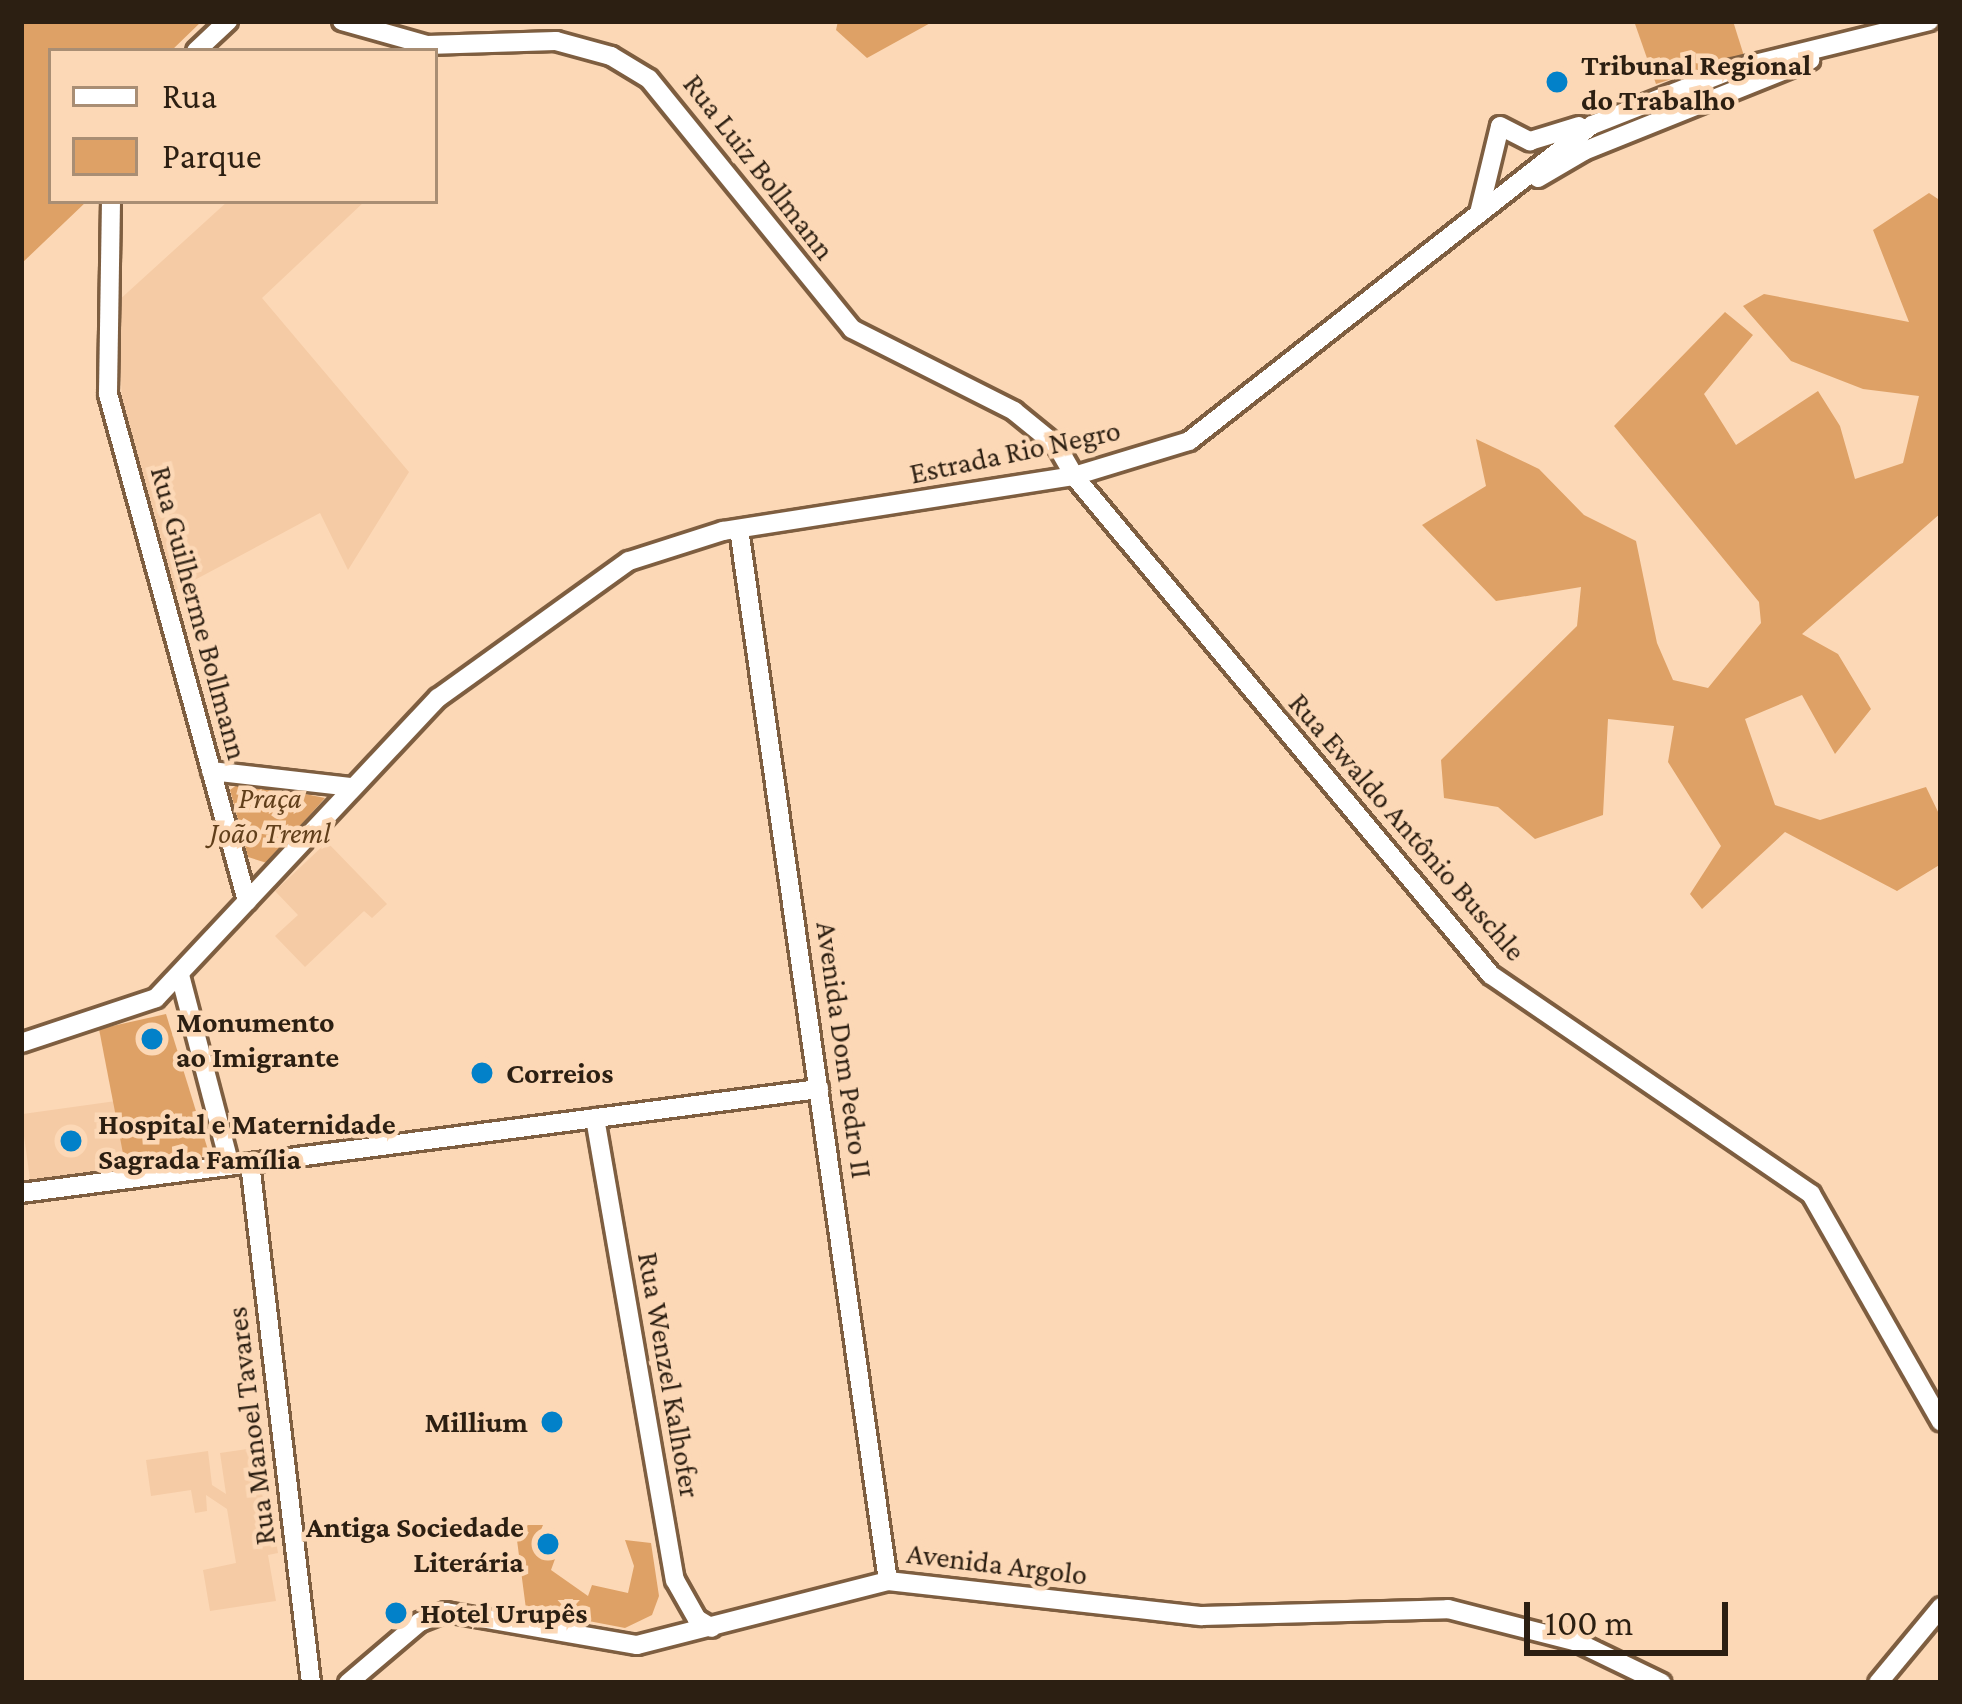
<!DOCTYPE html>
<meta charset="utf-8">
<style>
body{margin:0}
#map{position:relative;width:1962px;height:1704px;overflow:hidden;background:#fcd8b6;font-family:"Crimson Pro",serif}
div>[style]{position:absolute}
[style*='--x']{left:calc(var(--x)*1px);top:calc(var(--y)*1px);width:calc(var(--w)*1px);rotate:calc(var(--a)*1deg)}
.built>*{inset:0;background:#f5cba5;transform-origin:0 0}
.green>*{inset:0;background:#dea166}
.roads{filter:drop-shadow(3px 0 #7e5e40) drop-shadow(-3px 0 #7e5e40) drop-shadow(0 3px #7e5e40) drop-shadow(0 -3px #7e5e40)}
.secondary>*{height:18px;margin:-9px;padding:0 9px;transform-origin:9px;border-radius:9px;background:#fff}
.dots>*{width:33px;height:33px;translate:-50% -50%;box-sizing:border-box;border:6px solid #fcd8b6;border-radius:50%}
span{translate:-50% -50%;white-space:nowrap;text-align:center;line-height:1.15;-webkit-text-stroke:9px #fcd8b6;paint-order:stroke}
.poi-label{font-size:30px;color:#2c1f12;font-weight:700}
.left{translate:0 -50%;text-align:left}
.right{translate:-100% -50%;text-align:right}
.street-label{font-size:30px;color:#2c1f12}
.park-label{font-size:30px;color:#613f1b;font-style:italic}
.frame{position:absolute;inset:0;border:24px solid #2c1f12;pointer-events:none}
.legend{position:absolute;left:48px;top:48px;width:390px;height:156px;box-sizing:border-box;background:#fcd8b6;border:3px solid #a98e74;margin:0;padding:15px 21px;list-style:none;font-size:36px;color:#2c1f12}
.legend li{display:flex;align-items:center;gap:24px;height:60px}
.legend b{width:60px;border:3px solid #a98e74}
.scale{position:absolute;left:1524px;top:1602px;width:204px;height:54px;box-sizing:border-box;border:6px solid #2c1f12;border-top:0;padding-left:15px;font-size:36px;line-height:42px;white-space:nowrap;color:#2c1f12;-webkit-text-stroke:9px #fcd8b6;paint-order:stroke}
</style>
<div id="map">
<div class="built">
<div style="clip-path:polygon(228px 201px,365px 201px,262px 298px,409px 472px,348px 570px,320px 513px,174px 591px,123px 419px,117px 302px)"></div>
<div style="clip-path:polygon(327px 842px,387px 904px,372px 918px,364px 911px,305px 967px,275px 936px,298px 915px,275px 891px)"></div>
<div style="left:116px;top:1101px;width:69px;height:96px;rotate:82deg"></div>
<div style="clip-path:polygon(261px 1447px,278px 1553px,268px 1555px,276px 1601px,210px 1611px,203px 1570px,236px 1563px,227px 1509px,206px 1495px,207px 1511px,195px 1513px,191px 1490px,151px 1496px,146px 1460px,208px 1451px,212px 1485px,226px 1494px,220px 1453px)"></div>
</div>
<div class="green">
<div style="clip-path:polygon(21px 21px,202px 21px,171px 51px,51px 51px,51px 201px,87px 201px,21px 264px)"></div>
<div style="clip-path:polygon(838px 21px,934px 21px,867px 58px,836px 30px)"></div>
<div style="clip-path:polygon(1634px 21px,1733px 21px,1744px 56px,1656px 84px)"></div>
<div style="clip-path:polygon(1929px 193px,1941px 201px,1941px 513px,1802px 634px,1838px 654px,1871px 709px,1835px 754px,1802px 695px,1745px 719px,1775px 805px,1820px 820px,1926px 787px,1941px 818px,1941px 864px,1897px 891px,1785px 832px,1702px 909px,1690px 894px,1721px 846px,1668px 762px,1674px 726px,1608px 719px,1603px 815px,1535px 839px,1498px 807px,1444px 798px,1441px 760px,1577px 626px,1581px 587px,1496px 601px,1422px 525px,1486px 486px,1476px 439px,1539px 469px,1584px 515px,1636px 541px,1657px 643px,1673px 680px,1708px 688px,1761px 623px,1759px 602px,1614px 426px,1725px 312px,1753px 335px,1704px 394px,1736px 445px,1818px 391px,1840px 426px,1855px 479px,1903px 463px,1919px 396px,1863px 389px,1791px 361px,1743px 306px,1764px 294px,1909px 322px,1873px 230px)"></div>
<div style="clip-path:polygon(242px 781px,325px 798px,267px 863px,248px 857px,230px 790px)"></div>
<div style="clip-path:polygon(166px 1014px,208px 1150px,200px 1159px,126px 1169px,99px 1029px)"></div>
<div style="clip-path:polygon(515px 1525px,543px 1525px,533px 1549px,555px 1559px,551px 1570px,588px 1596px,592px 1585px,628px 1593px,634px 1566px,625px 1540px,651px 1543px,659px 1596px,652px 1615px,625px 1628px,526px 1609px)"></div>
</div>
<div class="roads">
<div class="secondary">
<div style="--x:342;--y:21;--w:88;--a:15.8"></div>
<div style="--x:427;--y:45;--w:129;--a:-1.8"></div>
<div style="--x:556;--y:41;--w:57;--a:15.3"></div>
<div style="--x:611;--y:56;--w:44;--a:31.2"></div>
<div style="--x:649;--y:79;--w:322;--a:50.9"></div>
<div style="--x:852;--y:329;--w:182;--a:26.8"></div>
<div style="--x:1014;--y:411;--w:55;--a:39.1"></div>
<div style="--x:1057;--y:446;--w:34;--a:60"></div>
<div style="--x:1074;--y:476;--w:650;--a:50.12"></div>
<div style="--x:1491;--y:975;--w:388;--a:34.4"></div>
<div style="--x:1811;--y:1194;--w:262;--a:60.3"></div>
<div style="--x:196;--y:51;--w:44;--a:-43.2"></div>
<div style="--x:1538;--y:178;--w:53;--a:-30.4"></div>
<div style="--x:1584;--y:151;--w:244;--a:-21.9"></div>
<div style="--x:111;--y:201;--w:193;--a:90.9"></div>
<div style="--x:108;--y:394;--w:526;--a:74.67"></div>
<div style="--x:1479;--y:213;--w:89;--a:-76.4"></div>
<div style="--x:1500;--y:126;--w:34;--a:27"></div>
<div style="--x:1530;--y:141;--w:51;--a:-17"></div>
<div style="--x:739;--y:529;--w:1062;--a:81.94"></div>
<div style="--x:211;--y:771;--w:142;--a:6.5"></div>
<div style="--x:180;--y:975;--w:197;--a:75.3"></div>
<div style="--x:21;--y:1043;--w:142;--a:-18.4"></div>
<div style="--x:156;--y:998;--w:412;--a:-46.8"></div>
<div style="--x:438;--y:698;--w:235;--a:-35.7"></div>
<div style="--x:629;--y:561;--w:99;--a:-17.7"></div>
<div style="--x:723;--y:531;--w:355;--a:-8.9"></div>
<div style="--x:1074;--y:476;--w:120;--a:-16.9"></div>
<div style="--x:1189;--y:441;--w:512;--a:-38.1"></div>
<div style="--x:1592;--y:125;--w:153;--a:-21.5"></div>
<div style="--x:1734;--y:69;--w:201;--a:-13.8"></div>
<div style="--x:595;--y:1118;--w:469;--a:80.2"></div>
<div style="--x:675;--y:1580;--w:45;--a:60.6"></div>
<div style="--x:697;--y:1619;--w:17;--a:31"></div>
<div style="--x:250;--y:1163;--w:524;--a:83.31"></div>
<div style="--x:21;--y:1193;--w:805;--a:-7.43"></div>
<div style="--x:348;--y:1683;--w:94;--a:-40.3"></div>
<div style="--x:420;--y:1622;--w:28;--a:-21"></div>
<div style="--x:446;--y:1612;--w:194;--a:9.8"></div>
<div style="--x:637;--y:1645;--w:259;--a:-14.3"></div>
<div style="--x:888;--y:1581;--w:316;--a:6.4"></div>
<div style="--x:1202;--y:1616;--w:246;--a:-1.6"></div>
<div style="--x:1448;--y:1609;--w:133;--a:14.3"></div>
<div style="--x:1577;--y:1642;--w:94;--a:25.8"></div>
<div style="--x:1878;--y:1683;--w:99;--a:-50.3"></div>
</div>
</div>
<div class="dots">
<div style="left:1557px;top:82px;background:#0281c9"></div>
<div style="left:152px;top:1039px;background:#0281c9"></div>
<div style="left:482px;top:1073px;background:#0281c9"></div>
<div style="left:71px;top:1141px;background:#0281c9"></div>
<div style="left:552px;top:1422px;background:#0281c9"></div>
<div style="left:548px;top:1544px;background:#0281c9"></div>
<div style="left:396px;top:1613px;background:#0281c9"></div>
</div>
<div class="poi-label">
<span class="left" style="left:1581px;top:82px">Tribunal Regional<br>do Trabalho</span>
<span class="left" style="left:176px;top:1039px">Monumento<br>ao Imigrante</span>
<span class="left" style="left:506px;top:1073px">Correios</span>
<span class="left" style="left:98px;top:1141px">Hospital e Maternidade<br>Sagrada Família</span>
<span class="right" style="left:528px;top:1422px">Millium</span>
<span class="right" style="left:524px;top:1544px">Antiga Sociedade<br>Literária</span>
<span class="left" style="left:420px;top:1613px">Hotel Urupês</span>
</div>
<div class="street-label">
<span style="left:759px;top:167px;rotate:52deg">Rua Luiz Bollmann</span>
<span style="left:1015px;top:452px;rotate:-12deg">Estrada Rio Negro</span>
<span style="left:199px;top:613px;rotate:75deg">Rua Guilherme Bollmann</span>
<span style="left:1407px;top:827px;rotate:49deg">Rua Ewaldo Antônio Buschle</span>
<span style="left:844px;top:1050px;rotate:82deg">Avenida Dom Pedro II</span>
<span style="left:669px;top:1375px;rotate:80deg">Rua Wenzel Kalhofer</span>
<span style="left:251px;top:1426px;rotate:-97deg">Rua Manoel Tavares</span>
<span style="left:997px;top:1564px;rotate:7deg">Avenida Argolo</span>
</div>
<div class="park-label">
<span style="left:270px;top:815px">Praça<br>João Treml</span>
</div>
<div class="frame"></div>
<ul class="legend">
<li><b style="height:15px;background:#fff"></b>Rua</li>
<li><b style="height:33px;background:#dea166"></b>Parque</li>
</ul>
<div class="scale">100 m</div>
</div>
